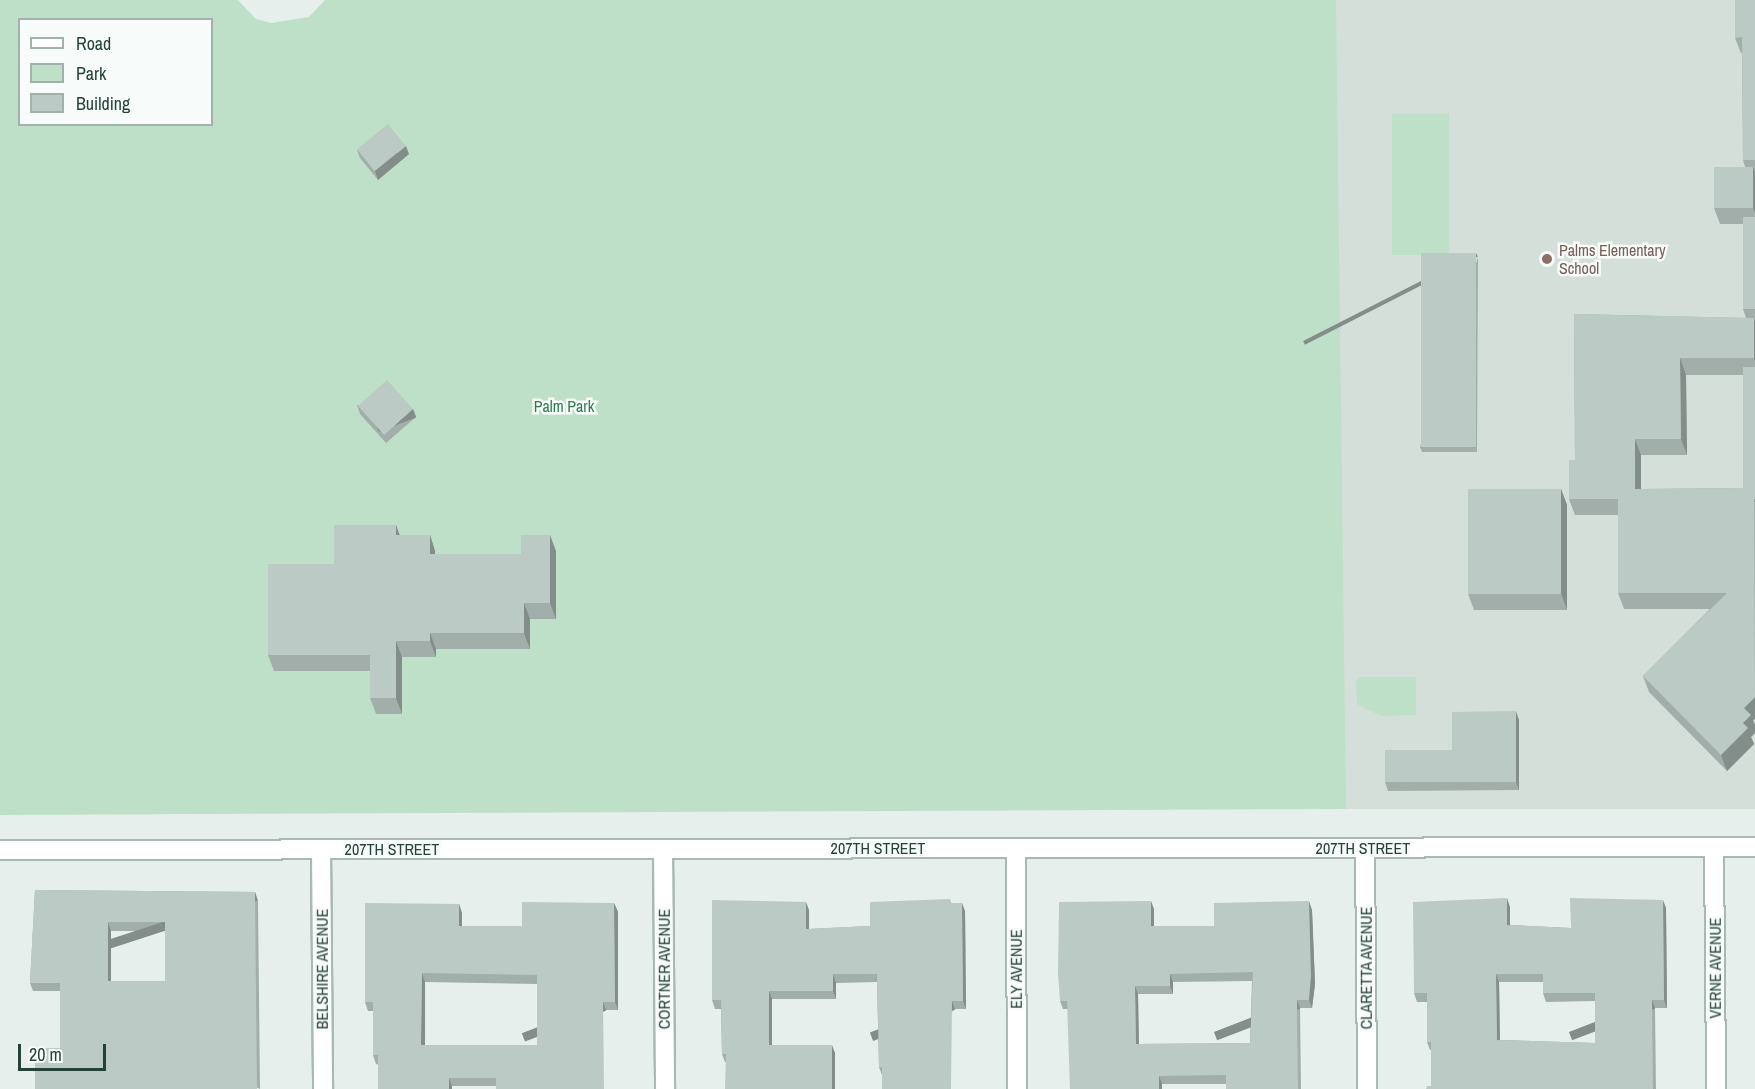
<!DOCTYPE html>
<style>
body{margin:0}
#map{position:relative;width:1755px;height:1089px;overflow:hidden;background:#e6efeb;font-family:"Archivo Narrow",sans-serif}
div>[style]{position:absolute}
[style*='--x']{left:calc(var(--x)*1px);top:calc(var(--y)*1px);width:calc(var(--w)*1px);rotate:calc(var(--a)*1deg)}
.built>*{inset:0;background:#d4dfda;transform-origin:0 0}
.green>*{inset:0;background:#bfe0c8;transform-origin:0 0}
.roads{filter:drop-shadow(2px 0 #a8b8b2) drop-shadow(-2px 0 #a8b8b2) drop-shadow(0 2px #a8b8b2) drop-shadow(0 -2px #a8b8b2)}
.minor>*{height:18px;margin:-9px;padding:0 9px;transform-origin:9px;border-radius:9px;background:#fff}
.wall>*{inset:0;background:#a1aea9}
.shaded-wall>*{inset:0;background:#838d89;transform-origin:0 0}
.building>*{inset:0;background:#bbcac4;transform-origin:0 0}
.dots>*{width:16px;height:16px;translate:-50% -50%;box-sizing:border-box;border:3px solid #f7fbf9;border-radius:50%}
span{translate:-50% -50%;white-space:nowrap;text-align:center;line-height:1.15;-webkit-text-stroke:5px #f7fbf9;paint-order:stroke}
.education-label{font-size:16px;color:#785e54}
.left{translate:0 -50%;text-align:left}
.park-label{font-size:16px;color:#2d7a4b}
.street-label{font-size:16px;color:#24423a}
.legend{position:absolute;left:18px;top:18px;width:195px;height:108px;box-sizing:border-box;background:#f7fbf9;border:2px solid #a3b1ad;margin:0;padding:8px 10px;list-style:none;font-size:18px;color:#24423a}
.legend li{display:flex;align-items:center;gap:12px;height:30px}
.legend b{width:30px;border:2px solid #a3b1ad}
.scale{position:absolute;left:18px;top:1044px;width:88px;height:27px;box-sizing:border-box;border:3px solid #24423a;border-top:0;padding-left:8px;font-size:18px;line-height:21px;white-space:nowrap;color:#24423a;-webkit-text-stroke:4px #f7fbf9;paint-order:stroke}
</style>
<div id="map">
<div class="built">
<div style="left:1336px;top:0;width:419px;height:809px"></div>
</div>
<div class="green">
<div style="clip-path:polygon(evenodd,0 0,238px 0,256px 19px,271px 23px,309px 17px,325px 0,1336px 0,1346px 809px,0 815px,0 0,20px 20px,212px 20px,212px 124px,20px 124px,20px 20px)"></div>
<div style="left:1392px;top:114px;width:57px;height:141px"></div>
<div style="clip-path:polygon(1360px 677px,1416px 677px,1416px 715px,1381px 716px,1357px 704px,1356px 681px)"></div>
</div>
<div class="roads">
<div class="minor">
<div style="--x:1714;--y:847;--w:242;--a:89.5"></div>
<div style="--x:1016;--y:848;--w:241;--a:89.8"></div>
<div style="--x:1365;--y:848;--w:241;--a:89.5"></div>
<div style="--x:321;--y:849;--w:240;--a:89.5"></div>
<div style="--x:663;--y:849;--w:240;--a:89.5"></div>
<div style="--x:0;--y:850;--w:1755;--a:-0.1"></div>
</div>
</div>
<div class="wall">
<div style="clip-path:polygon(evenodd,1755px 0,1755px 719px,1753px 720px,1755px 725px,1755px 733px,1751px 737px,1754px 744px,1727px 771px,1649px 692px,1643px 676px,1710px 609px,1624px 609px,1618px 593px,1618px 515px,1575px 515px,1569px 499px,1575px 460px,1574px 314px,1746px 318px,1743px 309px,1743px 224px,1720px 224px,1714px 208px,1745px 167px,1743px 160px,1742px 53px,1741px 53px,1735px 38px,1755px 0,1686px 375px,1743px 375px,1743px 488px,1641px 489px,1641px 455px,1687px 455px,1686px 375px)"></div>
<div style="clip-path:polygon(357px 150px,409px 154px,378px 180px,360px 158px)"></div>
<div style="clip-path:polygon(1478px 257px,1477px 452px,1422px 452px,1420px 447px)"></div>
<div style="clip-path:polygon(357px 405px,413px 409px,416px 417px,386px 443px,360px 414px)"></div>
<div style="clip-path:polygon(1561px 489px,1567px 505px,1567px 610px,1474px 610px,1468px 594px)"></div>
<div style="clip-path:polygon(396px 525px,399px 535px,430px 535px,435px 551px,435px 554px,521px 554px,556px 551px,556px 619px,530px 619px,530px 649px,436px 649px,436px 657px,402px 657px,402px 714px,376px 714px,370px 698px,370px 671px,274px 671px,268px 655px,334px 564px)"></div>
<div style="clip-path:polygon(1519px 720px,1519px 790px,1388px 791px,1385px 782px,1452px 750px)"></div>
<div style="clip-path:polygon(evenodd,35px 890px,255px 892px,258px 901px,260px 1089px,60px 991px,33px 991px,30px 983px,35px 890px,111px 931px,165px 931px,165px 981px,111px 981px,111px 931px)"></div>
<div style="clip-path:polygon(950px 899px,951px 903px,965px 911px,966px 1009px,955px 1009px,882px 1075px,879px 1067px,877px 982px,836px 983px,836px 999px,772px 999px,772px 1045px,835px 1053px,835px 1089px,725px 1062px,722px 1054px,721px 1009px,715px 1009px,712px 1000px,809px 910px,809px 929px,870px 926px)"></div>
<div style="clip-path:polygon(evenodd,614px 903px,618px 912px,618px 1010px,606px 1010px,496px 1086px,452px 1086px,376px 1064px,373px 1055px,373px 1011px,368px 1011px,365px 1002px,459px 904px,462px 913px,462px 926px,522px 926px,614px 903px,425px 982px,537px 984px,537px 1045px,425px 1045px,425px 982px)"></div>
<div style="clip-path:polygon(evenodd,1510px 907px,1510px 925px,1571px 928px,1666px 908px,1667px 1008px,1655px 1008px,1656px 1089px,1431px 1086px,1431px 1050px,1430px 1050px,1427px 1042px,1427px 1002px,1417px 1002px,1414px 993px,1510px 907px,1499px 982px,1543px 982px,1543px 993px,1546px 1002px,1595px 1001px,1595px 1043px,1500px 1040px,1499px 982px)"></div>
<div style="clip-path:polygon(evenodd,1154px 909px,1154px 926px,1214px 926px,1312px 910px,1315px 984px,1312px 1008px,1300px 1008px,1301px 1089px,1226px 1089px,1226px 1084px,1162px 1084px,1162px 1089px,1067px 1009px,1063px 1009px,1060px 1001px,1154px 909px,1252px 981px,1250px 1043px,1139px 1044px,1138px 994px,1173px 994px,1173px 982px,1252px 981px)"></div>
</div>
<div class="shaded-wall">
<div style="clip-path:polygon(406px 146px,409px 154px,378px 180px,375px 171px)"></div>
<div style="clip-path:polygon(1753px 167px,1755px 172px,1755px 213px,1753px 208px)"></div>
<div style="left:1476px;top:253px;width:4px;height:194px;rotate:63deg"></div>
<div style="clip-path:polygon(1754px 318px,1755px 321px,1755px 362px,1754px 358px)"></div>
<div style="clip-path:polygon(1680px 358px,1686px 375px,1687px 455px,1681px 439px)"></div>
<div style="left:413px;top:409px;width:9px;height:40px;rotate:69deg"></div>
<div style="clip-path:polygon(1635px 439px,1641px 455px,1641px 505px,1635px 489px)"></div>
<div style="clip-path:polygon(1561px 489px,1567px 505px,1567px 610px,1561px 593px)"></div>
<div style="left:1754px;top:499px;width:3px;height:91px;rotate:72deg"></div>
<div style="clip-path:polygon(396px 525px,402px 541px,396px 535px)"></div>
<div style="clip-path:polygon(430px 535px,435px 551px,435px 570px,430px 554px)"></div>
<div style="clip-path:polygon(550px 535px,556px 551px,556px 619px,550px 603px)"></div>
<div style="clip-path:polygon(524px 603px,530px 619px,530px 649px,524px 633px)"></div>
<div style="clip-path:polygon(430px 633px,436px 649px,436px 657px,430px 641px)"></div>
<div style="clip-path:polygon(396px 641px,402px 657px,402px 714px,396px 698px)"></div>
<div style="clip-path:polygon(1755px 697px,1755px 719px,1753px 720px,1755px 725px,1755px 733px,1751px 737px,1754px 744px,1727px 771px,1721px 755px,1743px 723px,1744px 708px)"></div>
<div style="clip-path:polygon(1516px 711px,1519px 720px,1519px 790px,1516px 782px)"></div>
<div style="left:255px;top:892px;width:9px;height:197px;rotate:72deg"></div>
<div style="clip-path:polygon(1507px 898px,1510px 907px,1510px 933px,1507px 925px)"></div>
<div style="clip-path:polygon(1663px 900px,1666px 908px,1667px 1008px,1664px 1000px)"></div>
<div style="clip-path:polygon(1151px 901px,1154px 909px,1154px 934px,1151px 926px)"></div>
<div style="clip-path:polygon(1309px 901px,1312px 910px,1315px 984px,1312px 1008px,1309px 1000px)"></div>
<div style="clip-path:polygon(806px 902px,809px 910px,809px 938px,806px 929px)"></div>
<div style="clip-path:polygon(614px 903px,618px 912px,618px 1010px,615px 1002px)"></div>
<div style="clip-path:polygon(962px 903px,965px 911px,966px 1009px,963px 1001px)"></div>
<div style="clip-path:polygon(459px 904px,462px 913px,462px 935px,459px 926px)"></div>
<div style="clip-path:polygon(108px 922px,111px 931px,111px 990px,108px 981px)"></div>
<div style="clip-path:polygon(422px 973px,425px 982px,425px 1053px,421px 1045px)"></div>
<div style="clip-path:polygon(833px 974px,836px 983px,836px 999px,833px 991px)"></div>
<div style="clip-path:polygon(1170px 974px,1173px 982px,1173px 994px,1170px 986px)"></div>
<div style="clip-path:polygon(1496px 974px,1499px 982px,1500px 1049px,1497px 1040px)"></div>
<div style="clip-path:polygon(1135px 986px,1138px 994px,1139px 1053px,1136px 1044px)"></div>
<div style="clip-path:polygon(769px 991px,772px 999px,772px 1053px,769px 1045px)"></div>
<div style="left:1297px;top:1000px;width:9px;height:89px;rotate:69deg"></div>
<div style="left:1652px;top:1000px;width:9px;height:89px;rotate:69deg"></div>
<div style="left:952px;top:1001px;width:9px;height:88px;rotate:69deg"></div>
<div style="left:603px;top:1002px;width:9px;height:87px;rotate:69deg"></div>
<div style="clip-path:polygon(832px 1045px,835px 1053px,835px 1089px,832px 1089px)"></div>
<div style="clip-path:polygon(1159px 1076px,1162px 1084px,1162px 1089px,1159px 1089px)"></div>
<div style="clip-path:polygon(449px 1078px,452px 1086px,452px 1089px,449px 1089px)"></div>
</div>
<div class="building">
<div style="clip-path:polygon(1735px 0,1755px 0,1755px 160px,1743px 160px,1742px 37px,1735px 38px)"></div>
<div style="left:388px;top:124px;width:28px;height:40px;rotate:51deg"></div>
<div style="left:1714px;top:167px;width:39px;height:41px"></div>
<div style="left:1743px;top:217px;width:12px;height:92px"></div>
<div style="left:1421px;top:253px;width:55px;height:194px"></div>
<div style="clip-path:polygon(1574px 314px,1754px 318px,1754px 358px,1680px 358px,1681px 439px,1635px 439px,1635px 489px,1743px 488px,1743px 367px,1755px 367px,1755px 499px,1754px 499px,1755px 697px,1744px 708px,1751px 715px,1743px 723px,1748px 728px,1721px 755px,1643px 676px,1727px 593px,1618px 593px,1618px 499px,1569px 499px,1569px 460px,1575px 460px)"></div>
<div style="left:387px;top:380px;width:39px;height:39px;rotate:48deg"></div>
<div style="left:1468px;top:489px;width:93px;height:105px"></div>
<div style="clip-path:polygon(334px 525px,396px 525px,396px 535px,430px 535px,430px 554px,521px 554px,521px 535px,550px 535px,550px 603px,524px 603px,524px 633px,430px 633px,430px 641px,396px 641px,396px 698px,370px 698px,370px 655px,268px 655px,268px 564px,334px 564px)"></div>
<div style="clip-path:polygon(1516px 711px,1516px 782px,1385px 782px,1385px 750px,1452px 750px,1452px 712px)"></div>
<div style="clip-path:polygon(evenodd,35px 890px,255px 892px,257px 1089px,35px 1089px,35px 1048px,60px 1048px,60px 983px,30px 983px,35px 890px,108px 922px,165px 922px,165px 981px,108px 981px,108px 922px)"></div>
<div style="clip-path:polygon(evenodd,1507px 898px,1507px 925px,1571px 928px,1570px 898px,1663px 900px,1664px 1000px,1652px 1000px,1653px 1089px,1426px 1089px,1427px 1086px,1431px 1086px,1431px 1042px,1427px 1042px,1427px 993px,1414px 993px,1413px 902px,1507px 898px,1496px 974px,1543px 974px,1543px 993px,1595px 993px,1595px 1043px,1497px 1040px,1496px 974px)"></div>
<div style="clip-path:polygon(950px 899px,950px 903px,962px 903px,963px 1001px,952px 1001px,951px 1089px,882px 1089px,882px 1067px,879px 1067px,877px 974px,833px 974px,833px 991px,769px 991px,769px 1045px,832px 1045px,832px 1089px,725px 1089px,726px 1054px,722px 1054px,721px 1000px,712px 1000px,712px 900px,806px 902px,806px 929px,870px 926px,870px 902px)"></div>
<div style="clip-path:polygon(evenodd,1151px 901px,1151px 926px,1214px 926px,1214px 903px,1309px 901px,1311px 975px,1309px 1000px,1297px 1000px,1298px 1089px,1226px 1089px,1226px 1075px,1159px 1076px,1159px 1089px,1070px 1089px,1067px 1001px,1060px 1001px,1058px 974px,1059px 902px,1151px 901px,1253px 972px,1250px 1043px,1136px 1044px,1135px 986px,1170px 986px,1170px 974px,1253px 972px)"></div>
<div style="clip-path:polygon(evenodd,522px 902px,614px 903px,615px 1002px,603px 1002px,604px 1089px,496px 1089px,496px 1078px,449px 1078px,449px 1089px,378px 1089px,378px 1055px,373px 1055px,373px 1002px,365px 1002px,365px 903px,459px 904px,459px 926px,522px 926px,522px 902px,422px 973px,537px 975px,537px 1045px,421px 1045px,422px 973px)"></div>
</div>
<div class="dots">
<div style="left:1547px;top:259px;background:#8d6e63"></div>
</div>
<div class="education-label">
<span class="left" style="left:1559px;top:259px">Palms Elementary<br>School</span>
</div>
<div class="park-label">
<span style="left:564px;top:406px">Palm Park</span>
</div>
<div class="street-label">
<span style="left:878px;top:848px">207TH STREET</span>
<span style="left:1363px;top:848px">207TH STREET</span>
<span style="left:392px;top:849px">207TH STREET</span>
<span style="left:1366px;top:968px;rotate:-90deg">CLARETTA AVENUE</span>
<span style="left:1715px;top:968px;rotate:-90deg">VERNE AVENUE</span>
<span style="left:322px;top:969px;rotate:-90deg">BELSHIRE AVENUE</span>
<span style="left:664px;top:969px;rotate:-90deg">CORTNER AVENUE</span>
<span style="left:1016px;top:969px;rotate:-90deg">ELY AVENUE</span>
</div>
<ul class="legend">
<li><b style="height:8px;background:#fff"></b>Road</li>
<li><b style="height:16px;background:#bfe0c8"></b>Park</li>
<li><b style="height:16px;background:#bbcac4"></b>Building</li>
</ul>
<div class="scale">20 m</div>
</div>
